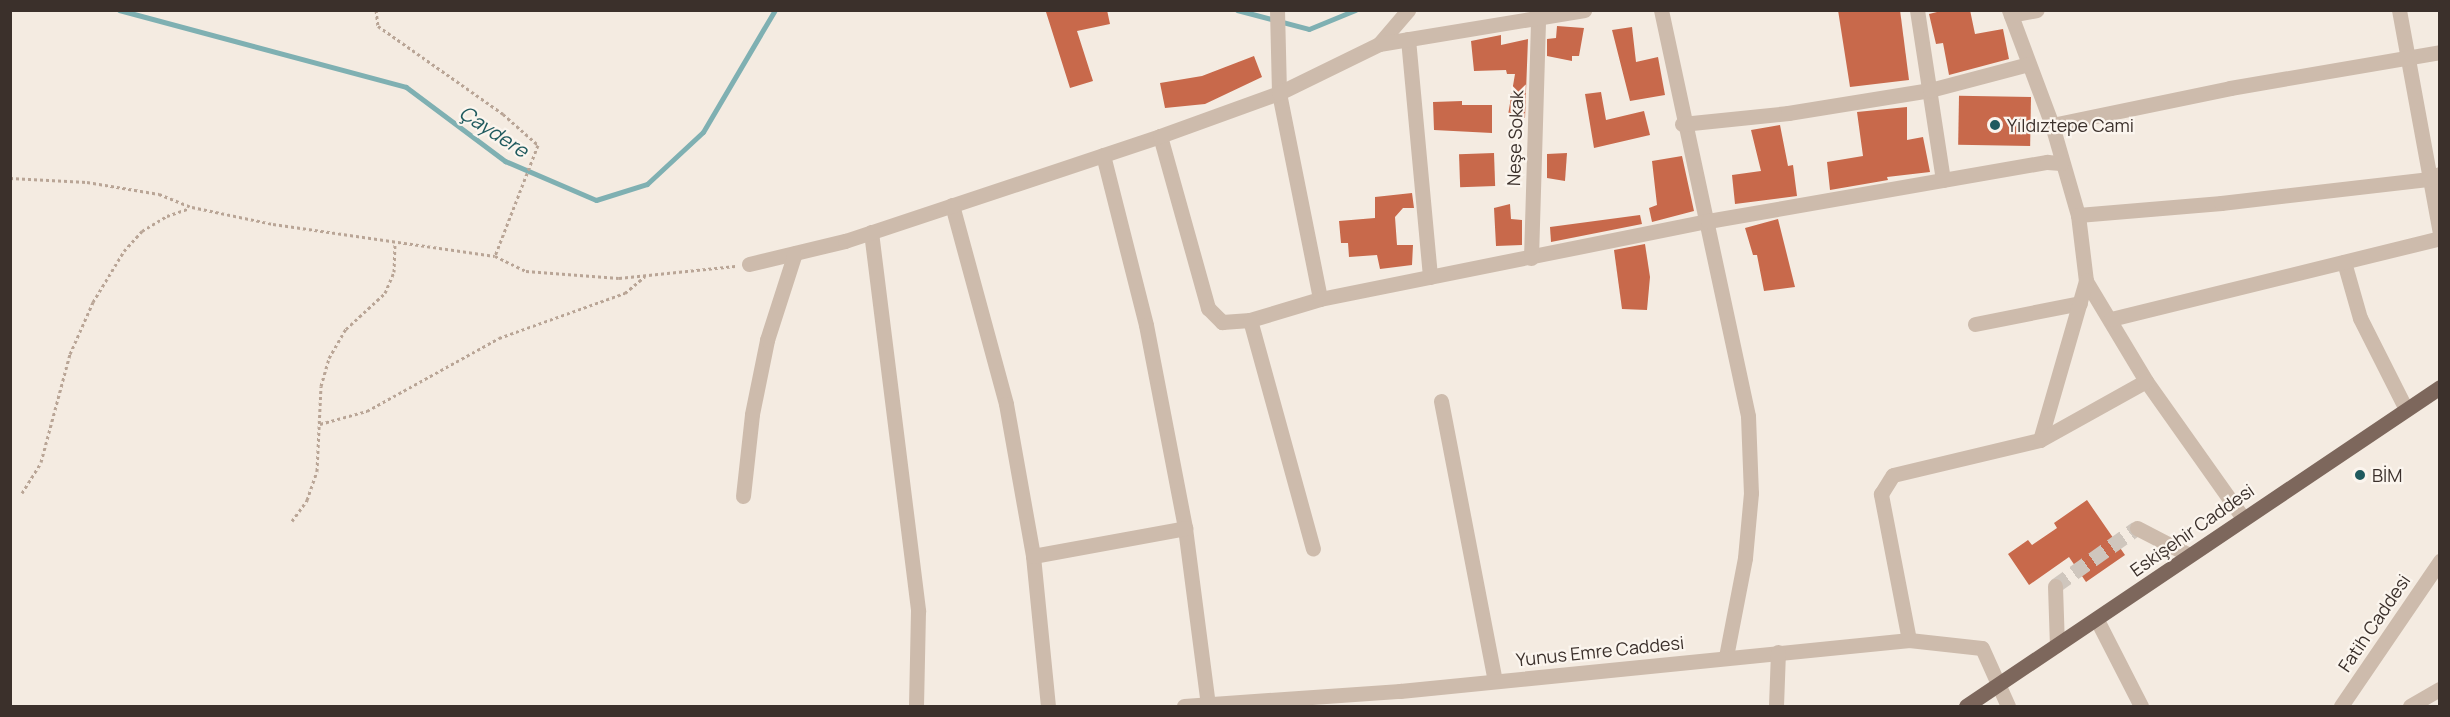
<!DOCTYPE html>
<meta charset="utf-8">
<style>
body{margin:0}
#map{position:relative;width:2450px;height:717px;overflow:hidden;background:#f4ebe1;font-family:Manrope,sans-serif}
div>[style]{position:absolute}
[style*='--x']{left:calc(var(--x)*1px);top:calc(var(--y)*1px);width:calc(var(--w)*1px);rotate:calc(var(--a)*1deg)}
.stream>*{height:5px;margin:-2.5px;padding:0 2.5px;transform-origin:2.5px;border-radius:2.5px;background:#7fb0b2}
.building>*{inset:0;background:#c8694b;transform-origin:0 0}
.minor-tunnel>*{height:15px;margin-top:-7.5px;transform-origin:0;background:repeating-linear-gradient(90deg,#cfc6bd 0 15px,transparent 0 23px)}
.path>*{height:3px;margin-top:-1.5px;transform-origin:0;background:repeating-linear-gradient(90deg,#b9a596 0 3px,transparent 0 6px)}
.minor>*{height:15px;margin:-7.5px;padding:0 7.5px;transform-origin:7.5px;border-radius:7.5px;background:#cdbbac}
.major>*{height:15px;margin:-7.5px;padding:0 7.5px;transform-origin:7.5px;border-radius:7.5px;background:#7d675c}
.dots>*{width:16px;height:16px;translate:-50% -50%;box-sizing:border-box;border:3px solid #fbf5ee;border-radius:50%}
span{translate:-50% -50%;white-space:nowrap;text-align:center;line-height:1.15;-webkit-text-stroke:4.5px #fbf5ee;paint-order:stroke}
.poi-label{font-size:18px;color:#3b302b}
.left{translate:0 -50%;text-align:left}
.street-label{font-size:18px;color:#3b302b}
.water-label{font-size:20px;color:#1f5a5e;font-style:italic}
.frame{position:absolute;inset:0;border:12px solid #3b302b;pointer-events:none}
</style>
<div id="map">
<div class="stream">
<div style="--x:119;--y:10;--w:297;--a:15"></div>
<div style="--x:406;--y:87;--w:124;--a:36.8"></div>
<div style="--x:505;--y:161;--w:99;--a:23.2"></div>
<div style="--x:596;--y:200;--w:53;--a:-17.4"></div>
<div style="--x:647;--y:184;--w:76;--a:-42.9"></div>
<div style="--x:703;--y:132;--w:142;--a:-59.5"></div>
<div style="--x:1237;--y:10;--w:74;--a:14.8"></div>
<div style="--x:1309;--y:29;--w:50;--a:-22.4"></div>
</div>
<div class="building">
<div style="clip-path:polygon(1107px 10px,1110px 24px,1077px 31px,1093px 81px,1070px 88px,1046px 12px)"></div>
<div style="clip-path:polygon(1838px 10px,1900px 10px,1909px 80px,1850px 87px)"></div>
<div style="clip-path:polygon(1945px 10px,1970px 10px,1975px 34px,2003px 29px,2009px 59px,1949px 75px,1943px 43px,1936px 44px,1929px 14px)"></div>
<div style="clip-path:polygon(1557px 26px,1584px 28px,1579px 56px,1572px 56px,1572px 61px,1547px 56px,1547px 39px,1556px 38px)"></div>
<div style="clip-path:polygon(1632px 27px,1636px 62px,1658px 57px,1665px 95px,1630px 101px,1612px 30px)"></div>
<div style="clip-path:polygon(1501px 35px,1501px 45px,1528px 39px,1525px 118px,1508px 115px,1515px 74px,1507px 74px,1506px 70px,1474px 71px,1471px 41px)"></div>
<div style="clip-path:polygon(1254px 56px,1262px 77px,1205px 104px,1165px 108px,1160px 83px,1202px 76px)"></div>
<div style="clip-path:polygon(1601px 92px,1606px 120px,1644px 111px,1650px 135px,1594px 148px,1585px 94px)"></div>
<div style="left:2031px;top:97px;width:49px;height:72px;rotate:91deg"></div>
<div style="clip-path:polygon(1462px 101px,1462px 105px,1492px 105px,1492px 133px,1434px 130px,1433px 102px)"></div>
<div style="clip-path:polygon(1907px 107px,1907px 140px,1923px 137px,1930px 172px,1887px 177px,1888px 180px,1830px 190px,1827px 162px,1863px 156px,1857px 112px)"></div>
<div style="clip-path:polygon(1780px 125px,1788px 166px,1793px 165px,1797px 196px,1735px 204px,1732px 175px,1761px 171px,1751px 130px)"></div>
<div style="left:1494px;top:153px;width:33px;height:35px;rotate:88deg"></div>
<div style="clip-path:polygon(1567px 153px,1565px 181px,1547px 178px,1547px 154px)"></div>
<div style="clip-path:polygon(1682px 156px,1694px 211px,1652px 222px,1649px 208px,1657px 205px,1652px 161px)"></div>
<div style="clip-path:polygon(1412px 193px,1414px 208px,1403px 208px,1395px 217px,1397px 245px,1413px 245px,1412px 265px,1380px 269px,1377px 255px,1349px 257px,1348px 243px,1341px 243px,1339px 221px,1375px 218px,1375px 197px)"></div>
<div style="clip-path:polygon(1510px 204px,1511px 219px,1522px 220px,1522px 245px,1496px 246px,1494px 208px)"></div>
<div style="clip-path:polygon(1640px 215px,1642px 224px,1551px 242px,1550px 227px)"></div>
<div style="clip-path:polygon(1778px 219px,1795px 287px,1764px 291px,1757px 255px,1753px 255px,1745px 228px)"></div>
<div style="clip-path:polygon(1645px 244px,1650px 277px,1647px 310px,1622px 309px,1614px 250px)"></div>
<div style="clip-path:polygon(2087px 500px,2125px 555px,2086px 582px,2069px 557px,2029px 585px,2008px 554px,2028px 540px,2032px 545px,2057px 528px,2054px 523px)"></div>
</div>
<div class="minor-tunnel">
<div style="--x:2055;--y:586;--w:100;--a:-35.3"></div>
</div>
<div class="path">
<div style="--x:376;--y:10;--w:16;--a:83"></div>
<div style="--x:378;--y:26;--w:153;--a:35.1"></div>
<div style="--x:503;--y:114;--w:47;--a:41.5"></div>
<div style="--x:538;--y:145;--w:119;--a:111.2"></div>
<div style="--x:10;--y:178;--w:77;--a:3"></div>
<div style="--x:87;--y:182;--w:73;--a:9.5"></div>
<div style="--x:159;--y:194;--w:35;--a:22"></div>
<div style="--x:192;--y:207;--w:83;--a:11.9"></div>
<div style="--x:273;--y:224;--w:224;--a:8.2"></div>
<div style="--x:495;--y:256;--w:34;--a:26"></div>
<div style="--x:526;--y:271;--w:93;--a:4.3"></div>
<div style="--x:619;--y:278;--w:117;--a:-5.9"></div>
<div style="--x:320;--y:424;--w:49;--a:-15.5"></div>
<div style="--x:367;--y:411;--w:151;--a:-28.9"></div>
<div style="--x:499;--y:338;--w:134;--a:-19.7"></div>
<div style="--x:625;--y:293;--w:26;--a:-40"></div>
<div style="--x:22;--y:493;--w:36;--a:-58"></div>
<div style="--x:41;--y:462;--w:112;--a:-75"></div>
<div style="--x:70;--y:354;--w:57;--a:-66.1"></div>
<div style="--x:93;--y:302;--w:60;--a:-58.7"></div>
<div style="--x:124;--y:251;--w:27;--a:-48"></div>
<div style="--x:142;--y:231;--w:29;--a:-31"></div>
<div style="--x:167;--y:216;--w:24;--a:-19"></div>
<div style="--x:292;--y:521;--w:26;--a:-54"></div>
<div style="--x:307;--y:500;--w:31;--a:-71"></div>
<div style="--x:317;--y:471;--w:85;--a:-87.3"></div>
<div style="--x:321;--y:386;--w:29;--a:-74"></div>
<div style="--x:329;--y:358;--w:34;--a:-60"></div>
<div style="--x:346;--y:329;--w:53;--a:-42.7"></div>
<div style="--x:385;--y:293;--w:23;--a:-67"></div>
<div style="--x:394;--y:272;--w:29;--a:-88"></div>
</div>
<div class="minor">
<div style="--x:1277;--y:10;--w:83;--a:88.6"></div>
<div style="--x:1279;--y:93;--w:210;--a:78.7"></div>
<div style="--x:1661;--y:10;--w:415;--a:77.9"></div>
<div style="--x:1748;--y:416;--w:77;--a:87.8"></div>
<div style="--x:1751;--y:493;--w:65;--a:95.3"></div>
<div style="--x:1745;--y:558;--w:101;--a:100.9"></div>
<div style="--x:1917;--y:10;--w:172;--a:81.3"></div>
<div style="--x:2009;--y:10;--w:123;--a:69.5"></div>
<div style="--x:2052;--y:125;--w:94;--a:73.9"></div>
<div style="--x:2078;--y:215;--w:66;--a:83.1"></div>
<div style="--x:2086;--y:281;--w:117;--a:59"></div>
<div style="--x:2146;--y:381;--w:168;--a:54.7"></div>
<div style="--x:2399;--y:10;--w:227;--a:79.6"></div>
<div style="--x:2011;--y:15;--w:26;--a:-11"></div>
<div style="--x:1408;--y:39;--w:239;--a:84.7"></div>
<div style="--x:1379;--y:44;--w:45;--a:-49.5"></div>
<div style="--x:1682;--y:124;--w:107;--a:-5.9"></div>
<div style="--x:1788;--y:113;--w:144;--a:-9.2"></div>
<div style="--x:1930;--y:90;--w:102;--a:-14.7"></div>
<div style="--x:2052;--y:125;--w:182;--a:-11.7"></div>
<div style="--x:2230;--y:88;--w:213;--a:-9.7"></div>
<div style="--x:1160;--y:136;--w:179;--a:74.4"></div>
<div style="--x:1208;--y:308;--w:20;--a:45"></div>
<div style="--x:1222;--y:322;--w:28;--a:-4"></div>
<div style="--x:1250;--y:320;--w:73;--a:-16.7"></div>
<div style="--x:1320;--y:299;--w:396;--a:-11.4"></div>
<div style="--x:1708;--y:221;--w:344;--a:-9.9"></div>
<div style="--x:2047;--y:162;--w:14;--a:4"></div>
<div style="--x:1103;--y:155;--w:175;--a:75.8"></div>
<div style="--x:1146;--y:325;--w:207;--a:79.1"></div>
<div style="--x:1185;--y:528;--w:177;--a:82.6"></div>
<div style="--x:952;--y:205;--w:206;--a:74.8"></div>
<div style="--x:1006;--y:404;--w:154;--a:79.9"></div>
<div style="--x:1033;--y:556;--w:151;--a:84.3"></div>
<div style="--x:2078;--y:215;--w:144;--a:-4.8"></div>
<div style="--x:2221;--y:203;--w:208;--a:-6.6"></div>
<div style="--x:2428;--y:179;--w:13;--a:-23"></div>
<div style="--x:871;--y:232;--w:382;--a:82.9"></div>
<div style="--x:918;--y:611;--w:95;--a:91.2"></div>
<div style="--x:1531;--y:258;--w:240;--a:-88.3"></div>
<div style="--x:2344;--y:262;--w:58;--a:74.1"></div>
<div style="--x:2360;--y:318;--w:102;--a:63.2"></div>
<div style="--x:749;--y:264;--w:99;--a:-13.5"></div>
<div style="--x:845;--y:241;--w:332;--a:-18.4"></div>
<div style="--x:1160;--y:136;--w:127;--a:-19.9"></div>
<div style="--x:1279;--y:93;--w:111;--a:-26.1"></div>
<div style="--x:1379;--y:44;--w:208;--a:-9.4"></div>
<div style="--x:2111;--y:319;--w:339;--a:-13.8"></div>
<div style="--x:1250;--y:320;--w:237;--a:74.6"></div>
<div style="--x:1975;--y:324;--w:107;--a:-11.3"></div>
<div style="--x:1441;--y:401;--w:285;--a:79.1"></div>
<div style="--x:2040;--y:440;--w:166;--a:-73.9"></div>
<div style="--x:743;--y:496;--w:82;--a:-83.7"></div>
<div style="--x:752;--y:414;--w:76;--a:-78.5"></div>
<div style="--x:767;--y:340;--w:91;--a:-72.2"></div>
<div style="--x:2137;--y:528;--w:59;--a:27.4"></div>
<div style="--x:1033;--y:556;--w:155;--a:-10.4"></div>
<div style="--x:2055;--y:586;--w:59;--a:88.1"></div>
<div style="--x:2097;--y:620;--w:97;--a:62.9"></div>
<div style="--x:1909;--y:640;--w:149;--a:-100.9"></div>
<div style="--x:1881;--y:494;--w:22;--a:-58"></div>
<div style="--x:1893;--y:475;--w:151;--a:-13.4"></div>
<div style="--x:2040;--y:440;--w:121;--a:-29.1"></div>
<div style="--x:1184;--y:706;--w:217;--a:-4"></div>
<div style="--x:1400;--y:691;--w:512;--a:-5.72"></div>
<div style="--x:1909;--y:640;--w:73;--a:6.3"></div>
<div style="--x:1982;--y:648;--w:64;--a:65.9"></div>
<div style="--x:1776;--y:706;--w:54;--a:-87.9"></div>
<div style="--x:2341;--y:706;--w:176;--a:-55.7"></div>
<div style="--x:2410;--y:706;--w:34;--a:-30"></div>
</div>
<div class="major">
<div style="--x:1966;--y:706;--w:571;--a:-33.94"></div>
</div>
<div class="dots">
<div style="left:1995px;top:125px;background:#1f5a5e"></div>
<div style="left:2360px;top:475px;background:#1f5a5e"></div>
</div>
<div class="poi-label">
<span class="left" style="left:2007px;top:125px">Yıldıztepe Cami</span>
<span class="left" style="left:2372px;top:475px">BİM</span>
</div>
<div class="street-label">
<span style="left:1515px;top:138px;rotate:-88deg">Neşe Sokak</span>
<span style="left:2192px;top:530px;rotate:-35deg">Eskişehir Caddesi</span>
<span style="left:2374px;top:623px;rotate:-56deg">Fatih Caddesi</span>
<span style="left:1600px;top:651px;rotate:-6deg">Yunus Emre Caddesi</span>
</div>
<div class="water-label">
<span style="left:494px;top:131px;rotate:33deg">Çaydere</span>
</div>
<div class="frame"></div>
</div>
